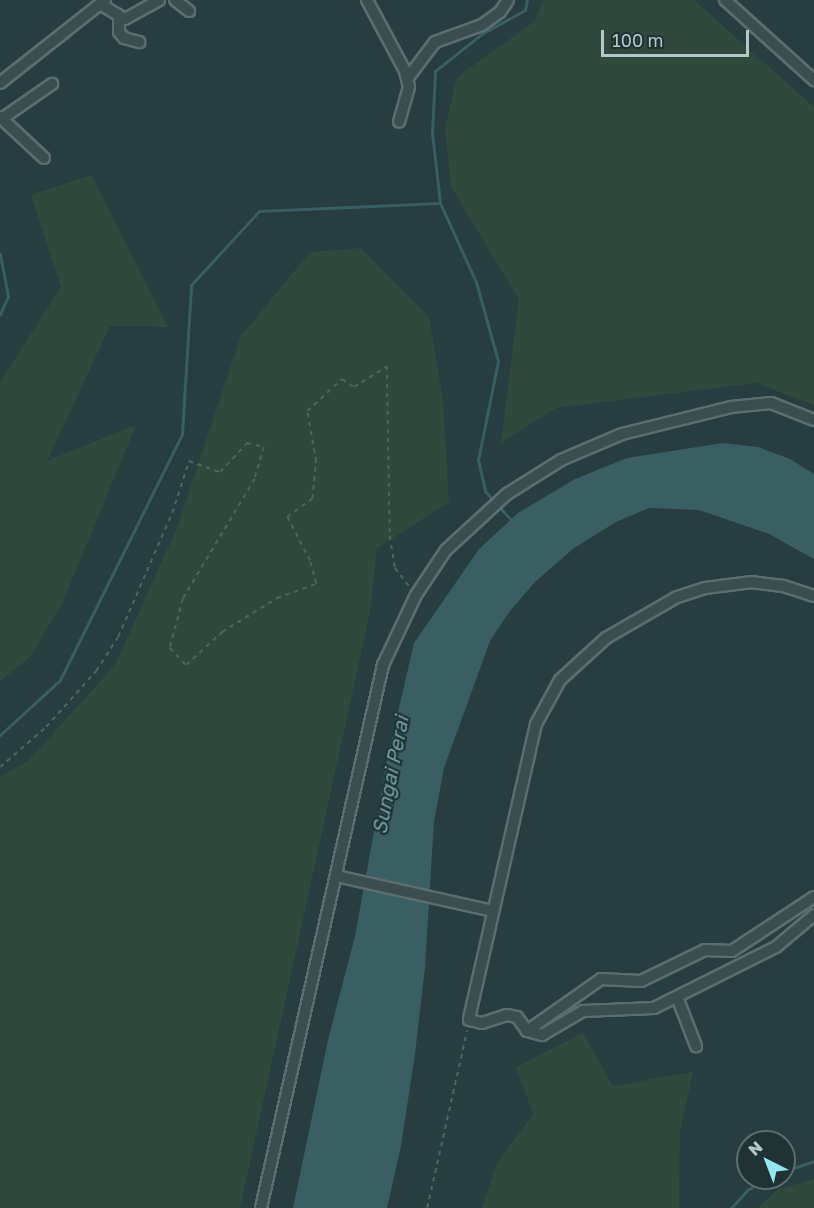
<!DOCTYPE html>
<style>
body{margin:0}
#map{position:relative;width:814px;height:1208px;overflow:hidden;background:#273d3f;font-family:"Golos Text",sans-serif}
div>[style]{position:absolute}
[style*='--x']{left:calc(var(--x)*1px);top:calc(var(--y)*1px);width:calc(var(--w)*1px);rotate:calc(var(--a)*1deg)}
.green>*{inset:0;background:#31493d}
.water>*{inset:0;background:#3a5f62}
.stream>*{height:3px;margin:-1.5px;padding:0 1.5px;transform-origin:1.5px;border-radius:1.5px;background:#3a5f62}
.path>*{height:1.5px;margin-top:-0.75px;transform-origin:0;background:repeating-linear-gradient(90deg,#50655d 0 4.5px,transparent 0 9px)}
.roads{filter:drop-shadow(2px 0 #5c6d6f) drop-shadow(-2px 0 #5c6d6f) drop-shadow(0 2px #5c6d6f) drop-shadow(0 -2px #5c6d6f)}
.minor>*{height:10px;margin:-5px;padding:0 5px;transform-origin:5px;border-radius:5px;background:#3b4d4f}
span{translate:-50% -50%;white-space:nowrap;text-align:center;line-height:1.15;-webkit-text-stroke:4.5px #203234;paint-order:stroke}
.water-label{font-size:20px;color:#73a2a6;font-style:italic}
.north{position:absolute;left:736px;top:1130px;width:60px;height:60px;box-sizing:border-box;background:#203234;border:2px solid #5c6e70;border-radius:50%;rotate:318deg;font-size:16px;font-weight:700;line-height:24px;text-align:center;color:#b7c7c9}
.north::after{content:'';display:block;margin:auto;width:21px;height:27px;background:#94e7f2;clip-path:polygon(50% 0,100% 100%,50% 72%,0 100%)}
.scale{position:absolute;left:601px;top:30px;width:148px;height:27px;box-sizing:border-box;border:3px solid #b7c7c9;border-top:0;padding-left:8px;font-size:18px;line-height:21px;white-space:nowrap;color:#b7c7c9;-webkit-text-stroke:4px #203234;paint-order:stroke}
</style>
<div id="map">
<div class="green">
<div style="clip-path:polygon(543px 0,694px 0,814px 107px,814px 405px,756px 383px,556px 408px,501px 443px,519px 299px,451px 187px,445px 128px,457px 77px,535px 21px)"></div>
<div style="clip-path:polygon(91px 175px,168px 327px,110px 326px,47px 461px,136px 425px,62px 604px,29px 658px,0 681px,0 382px,61px 287px,31px 195px)"></div>
<div style="clip-path:polygon(361px 248px,429px 317px,443px 401px,449px 502px,377px 548px,370px 612px,240px 1208px,0 1208px,0 777px,29px 760px,115px 665px,177px 528px,241px 336px,310px 252px)"></div>
<div style="clip-path:polygon(583px 1033px,613px 1086px,693px 1072px,680px 1131px,679px 1208px,482px 1208px,496px 1165px,533px 1114px,516px 1067px)"></div>
<div style="clip-path:polygon(814px 1179px,814px 1208px,758px 1208px,777px 1190px)"></div>
</div>
<div class="water">
<div style="clip-path:polygon(723px 443px,758px 447px,790px 459px,814px 474px,814px 559px,769px 534px,699px 510px,649px 508px,616px 522px,574px 548px,535px 582px,510px 611px,490px 641px,444px 768px,434px 822px,425px 967px,415px 1054px,401px 1146px,387px 1208px,293px 1208px,328px 1040px,355px 936px,387px 760px,414px 643px,479px 549px,518px 513px,575px 479px,627px 458px)"></div>
</div>
<div class="stream">
<div style="--x:440;--y:203;--w:87;--a:65.5"></div>
<div style="--x:476;--y:282;--w:82;--a:74.4"></div>
<div style="--x:498;--y:361;--w:101;--a:101.4"></div>
<div style="--x:478;--y:460;--w:32;--a:77"></div>
<div style="--x:485;--y:491;--w:42;--a:47.9"></div>
<div style="--x:0;--y:254;--w:43;--a:79.2"></div>
<div style="--x:8;--y:296;--w:20;--a:114"></div>
<div style="--x:0;--y:735;--w:81;--a:-42.5"></div>
<div style="--x:60;--y:680;--w:275;--a:-63.6"></div>
<div style="--x:182;--y:434;--w:149;--a:-86.5"></div>
<div style="--x:191;--y:285;--w:100;--a:-47.4"></div>
<div style="--x:259;--y:211;--w:181;--a:-2.5"></div>
<div style="--x:440;--y:203;--w:70;--a:-96.5"></div>
<div style="--x:432;--y:133;--w:62;--a:-87.2"></div>
<div style="--x:435;--y:71;--w:61;--a:-38.4"></div>
<div style="--x:483;--y:33;--w:48;--a:-28.7"></div>
<div style="--x:525;--y:10;--w:10;--a:-79"></div>
<div style="--x:784;--y:1171;--w:32;--a:-18"></div>
<div style="--x:731;--y:1208;--w:24;--a:-48"></div>
<div style="--x:747;--y:1190;--w:25;--a:-29"></div>
</div>
<div class="path">
<div style="--x:0;--y:767;--w:61;--a:-41"></div>
<div style="--x:46;--y:727;--w:75;--a:-48.2"></div>
<div style="--x:96;--y:671;--w:40;--a:-57.1"></div>
<div style="--x:118;--y:637;--w:135;--a:-66.5"></div>
<div style="--x:172;--y:513;--w:55;--a:-71.9"></div>
<div style="--x:189;--y:461;--w:33;--a:20"></div>
<div style="--x:220;--y:472;--w:40;--a:-47"></div>
<div style="--x:247;--y:443;--w:17;--a:13"></div>
<div style="--x:264;--y:447;--w:33;--a:106"></div>
<div style="--x:255;--y:479;--w:140;--a:121"></div>
<div style="--x:183;--y:599;--w:51;--a:104.9"></div>
<div style="--x:170;--y:648;--w:23;--a:47"></div>
<div style="--x:186;--y:665;--w:49;--a:-42.5"></div>
<div style="--x:222;--y:632;--w:65;--a:-31.7"></div>
<div style="--x:277;--y:598;--w:41;--a:-19.7"></div>
<div style="--x:316;--y:584;--w:24;--a:-105"></div>
<div style="--x:310;--y:561;--w:50;--a:-117.6"></div>
<div style="--x:287;--y:517;--w:31;--a:-36"></div>
<div style="--x:312;--y:499;--w:37;--a:-84"></div>
<div style="--x:316;--y:462;--w:52;--a:-100"></div>
<div style="--x:307;--y:411;--w:47;--a:-42.4"></div>
<div style="--x:342;--y:379;--w:14;--a:34"></div>
<div style="--x:354;--y:387;--w:39;--a:-32"></div>
<div style="--x:387;--y:366;--w:170;--a:89"></div>
<div style="--x:390;--y:536;--w:32;--a:81"></div>
<div style="--x:395;--y:568;--w:24;--a:52"></div>
<div style="--x:427;--y:1208;--w:182;--a:-77.3"></div>
</div>
<div class="roads">
<div class="minor">
<div style="--x:175;--y:0;--w:18;--a:38"></div>
<div style="--x:367;--y:0;--w:81;--a:61.8"></div>
<div style="--x:405;--y:71;--w:16;--a:76"></div>
<div style="--x:409;--y:87;--w:36;--a:106"></div>
<div style="--x:725;--y:0;--w:120;--a:42"></div>
<div style="--x:100;--y:4;--w:29;--a:31"></div>
<div style="--x:125;--y:19;--w:39;--a:-29"></div>
<div style="--x:119;--y:19;--w:13;--a:90"></div>
<div style="--x:119;--y:32;--w:8;--a:50"></div>
<div style="--x:124;--y:38;--w:16;--a:15"></div>
<div style="--x:407;--y:79;--w:46;--a:-52.9"></div>
<div style="--x:435;--y:42;--w:50;--a:-19.9"></div>
<div style="--x:482;--y:25;--w:22;--a:-36"></div>
<div style="--x:500;--y:12;--w:14;--a:-56"></div>
<div style="--x:0;--y:83;--w:134;--a:-38.3"></div>
<div style="--x:0;--y:117;--w:60;--a:43"></div>
<div style="--x:3;--y:118;--w:60;--a:-34.8"></div>
<div style="--x:814;--y:596;--w:33;--a:-162"></div>
<div style="--x:783;--y:586;--w:31;--a:-173"></div>
<div style="--x:752;--y:582;--w:47;--a:172.7"></div>
<div style="--x:705;--y:588;--w:29;--a:162"></div>
<div style="--x:677;--y:597;--w:82;--a:150"></div>
<div style="--x:606;--y:638;--w:62;--a:137.6"></div>
<div style="--x:560;--y:680;--w:50;--a:118.6"></div>
<div style="--x:536;--y:724;--w:303;--a:102.8"></div>
<div style="--x:469;--y:1020;--w:13;--a:13"></div>
<div style="--x:482;--y:1023;--w:26;--a:-18"></div>
<div style="--x:507;--y:1015;--w:10;--a:11"></div>
<div style="--x:517;--y:1017;--w:17;--a:54"></div>
<div style="--x:527;--y:1031;--w:16;--a:15"></div>
<div style="--x:542;--y:1035;--w:48;--a:-30.3"></div>
<div style="--x:583;--y:1011;--w:71;--a:-2.4"></div>
<div style="--x:654;--y:1008;--w:136;--a:-26.6"></div>
<div style="--x:776;--y:947;--w:50;--a:-40.1"></div>
<div style="--x:336;--y:876;--w:161;--a:12.6"></div>
<div style="--x:677;--y:997;--w:53;--a:68.8"></div>
<div style="--x:527;--y:1031;--w:90;--a:-35.1"></div>
<div style="--x:601;--y:979;--w:40;--a:2.9"></div>
<div style="--x:641;--y:981;--w:71;--a:-25.8"></div>
<div style="--x:705;--y:950;--w:27;--a:2"></div>
<div style="--x:732;--y:951;--w:98;--a:-33.4"></div>
<div style="--x:261;--y:1208;--w:557;--a:-77.34"></div>
<div style="--x:383;--y:665;--w:77;--a:-64.8"></div>
<div style="--x:416;--y:595;--w:54;--a:-56.3"></div>
<div style="--x:446;--y:550;--w:83;--a:-42.6"></div>
<div style="--x:507;--y:494;--w:64;--a:-32.2"></div>
<div style="--x:561;--y:460;--w:66;--a:-23.1"></div>
<div style="--x:622;--y:434;--w:112;--a:-13.9"></div>
<div style="--x:731;--y:407;--w:40;--a:-5.7"></div>
<div style="--x:771;--y:403;--w:46;--a:21.6"></div>
</div>
</div>
<div class="water-label">
<span style="left:390px;top:775px;rotate:-79deg">Sungai Perai</span>
</div>
<div class="north">N</div>
<div class="scale">100 m</div>
</div>
